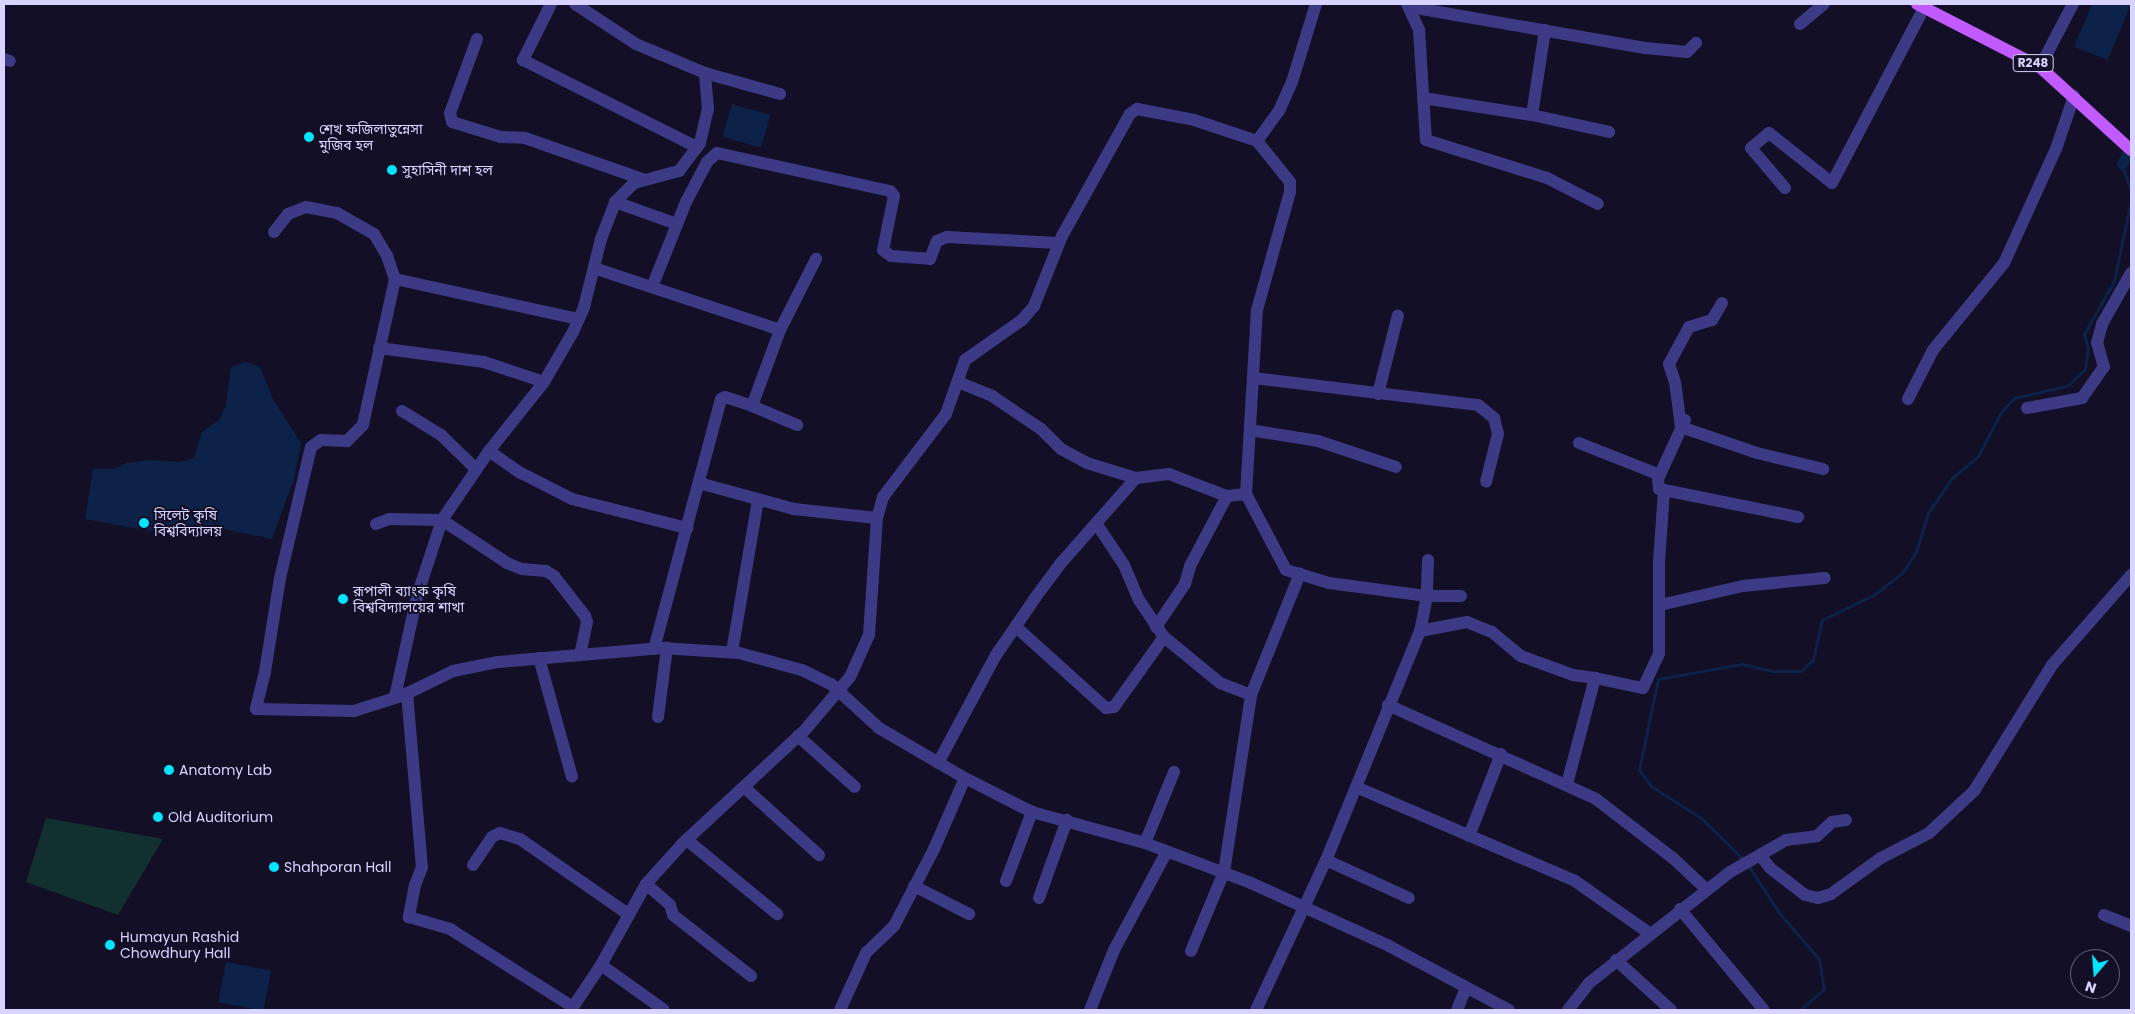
<!DOCTYPE html>
<meta charset="utf-8">
<style>
body{margin:0}
#map{position:relative;width:2135px;height:1014px;overflow:hidden;background:#130f26;font-family:Poppins,"Noto Sans Bengali",sans-serif}
div>[style]{position:absolute}
[style*='--x']{left:calc(var(--x)*1px);top:calc(var(--y)*1px);width:calc(var(--w)*1px);rotate:calc(var(--a)*1deg)}
.green>*{inset:0;background:#12302f}
.water>*{inset:0;background:#0c2248;transform-origin:0 0}
.stream>*{height:3px;margin:-1.5px;padding:0 1.5px;transform-origin:1.5px;border-radius:1.5px;background:#0c2248}
.canal>*{height:11px;margin:-5.5px;padding:0 5.5px;transform-origin:5.5px;border-radius:5.5px;background:#0c2248}
.minor>*{height:12px;margin:-6px;padding:0 6px;transform-origin:6px;border-radius:6px;background:#3d3a85}
.major>*{height:12px;margin:-6px;padding:0 6px;transform-origin:6px;border-radius:6px;background:#c25bff}
.dots>*{width:14px;height:14px;translate:-50% -50%;box-sizing:border-box;border:2px solid #130f26;border-radius:50%}
span{translate:-50% -50%;white-space:nowrap;text-align:center;line-height:1.15;-webkit-text-stroke:4px #130f26;paint-order:stroke}
.shield-label span{padding:1px 4px;background:#130f26;border:1px solid;border-radius:4px;-webkit-text-stroke-width:0}
.shield-label{font-size:12px;color:#d9d4ff;font-weight:700}
.poi-label{font-size:14px;color:#d9d4ff}
.left{translate:0 -50%;text-align:left}
.frame{position:absolute;inset:0;border:5px solid #d9d4ff;pointer-events:none}
.north{position:absolute;left:2070px;top:949px;width:50px;height:50px;box-sizing:border-box;background:#130f26;border:1px solid #625e7d;border-radius:50%;rotate:198deg;font-size:14px;font-weight:700;line-height:20px;text-align:center;color:#d9d4ff}
.north::after{content:'';display:block;margin:auto;width:18px;height:22px;background:#00e5ff;clip-path:polygon(50% 0,100% 100%,50% 72%,0 100%)}
</style>
<div id="map">
<div class="green">
<div style="clip-path:polygon(46px 818px,163px 839px,118px 915px,26px 882px)"></div>
</div>
<div class="water">
<div style="clip-path:polygon(2092px 4px,2131px 4px,2108px 60px,2074px 47px)"></div>
<div style="left:732px;top:104px;width:40px;height:34px;rotate:16deg"></div>
<div style="clip-path:polygon(246px 362px,260px 367px,273px 399px,301px 443px,294px 479px,272px 539px,210px 526px,170px 532px,150px 531px,85px 519px,93px 469px,114px 469px,127px 463px,149px 460px,179px 462px,194px 458px,202px 432px,220px 419px,226px 404px,231px 367px)"></div>
<div style="left:226px;top:962px;width:46px;height:41px;rotate:11deg"></div>
</div>
<div class="stream">
<div style="--x:2122;--y:164;--w:29;--a:72"></div>
<div style="--x:1744;--y:860;--w:60;--a:-135.7"></div>
<div style="--x:1701;--y:818;--w:59;--a:-147.4"></div>
<div style="--x:1651;--y:786;--w:20;--a:-127"></div>
<div style="--x:1639;--y:770;--w:93;--a:-78.2"></div>
<div style="--x:1658;--y:679;--w:85;--a:-10.1"></div>
<div style="--x:1742;--y:664;--w:31;--a:13"></div>
<div style="--x:1772;--y:671;--w:29;--a:0"></div>
<div style="--x:1801;--y:671;--w:16;--a:-43"></div>
<div style="--x:1813;--y:660;--w:41;--a:-77.3"></div>
<div style="--x:1822;--y:620;--w:59;--a:-26.1"></div>
<div style="--x:1875;--y:594;--w:34;--a:-38"></div>
<div style="--x:1902;--y:573;--w:25;--a:-56"></div>
<div style="--x:1916;--y:552;--w:41;--a:-72.9"></div>
<div style="--x:1928;--y:513;--w:42;--a:-55.6"></div>
<div style="--x:1952;--y:478;--w:34;--a:-40"></div>
<div style="--x:1978;--y:456;--w:50;--a:-62.4"></div>
<div style="--x:2001;--y:412;--w:19;--a:-47"></div>
<div style="--x:2014;--y:398;--w:54;--a:-12.8"></div>
<div style="--x:2067;--y:386;--w:25;--a:-43"></div>
<div style="--x:2085;--y:369;--w:20;--a:-81"></div>
<div style="--x:2088;--y:349;--w:16;--a:-105"></div>
<div style="--x:2084;--y:334;--w:61;--a:-60.5"></div>
<div style="--x:2114;--y:281;--w:83;--a:-78.1"></div>
<div style="--x:1748;--y:865;--w:59;--a:56.9"></div>
<div style="--x:1780;--y:914;--w:60;--a:49.1"></div>
<div style="--x:1819;--y:959;--w:30;--a:81"></div>
<div style="--x:1824;--y:989;--w:32;--a:139"></div>
</div>
<div class="canal">
<div style="--x:2122;--y:164;--w:21;--a:-65"></div>
</div>
<div class="minor">
<div style="--x:551;--y:4;--w:63;--a:116.6"></div>
<div style="--x:523;--y:60;--w:195;--a:26.6"></div>
<div style="--x:1407;--y:4;--w:29;--a:65"></div>
<div style="--x:1419;--y:30;--w:110;--a:86.4"></div>
<div style="--x:1426;--y:140;--w:127;--a:17.4"></div>
<div style="--x:1547;--y:178;--w:57;--a:27"></div>
<div style="--x:1410;--y:7;--w:240;--a:9.9"></div>
<div style="--x:1646;--y:48;--w:41;--a:5.6"></div>
<div style="--x:1687;--y:52;--w:13;--a:-45"></div>
<div style="--x:1800;--y:24;--w:31;--a:-40"></div>
<div style="--x:477;--y:39;--w:79;--a:110"></div>
<div style="--x:450;--y:113;--w:9;--a:77"></div>
<div style="--x:452;--y:122;--w:51;--a:17"></div>
<div style="--x:501;--y:137;--w:24;--a:2"></div>
<div style="--x:525;--y:138;--w:127;--a:19.3"></div>
<div style="--x:4;--y:59;--w:6;--a:18"></div>
<div style="--x:2040;--y:67;--w:71;--a:-62.4"></div>
<div style="--x:705;--y:73;--w:78;--a:15.6"></div>
<div style="--x:1423;--y:98;--w:110;--a:8.9"></div>
<div style="--x:1532;--y:115;--w:79;--a:12.4"></div>
<div style="--x:1532;--y:115;--w:86;--a:-81.3"></div>
<div style="--x:1785;--y:188;--w:52;--a:-130.4"></div>
<div style="--x:1751;--y:148;--w:23;--a:-40"></div>
<div style="--x:1769;--y:133;--w:80;--a:38.4"></div>
<div style="--x:1832;--y:183;--w:198;--a:-62.3"></div>
<div style="--x:615;--y:202;--w:66;--a:19.5"></div>
<div style="--x:274;--y:232;--w:23;--a:-52"></div>
<div style="--x:288;--y:214;--w:19;--a:-21"></div>
<div style="--x:306;--y:207;--w:32;--a:11"></div>
<div style="--x:337;--y:213;--w:43;--a:29.6"></div>
<div style="--x:374;--y:234;--w:26;--a:59"></div>
<div style="--x:387;--y:256;--w:24;--a:71"></div>
<div style="--x:395;--y:279;--w:149;--a:102.4"></div>
<div style="--x:363;--y:425;--w:23;--a:135"></div>
<div style="--x:347;--y:441;--w:26;--a:-178"></div>
<div style="--x:321;--y:440;--w:12;--a:145"></div>
<div style="--x:311;--y:447;--w:135;--a:103.3"></div>
<div style="--x:280;--y:578;--w:95;--a:99.1"></div>
<div style="--x:265;--y:672;--w:38;--a:104"></div>
<div style="--x:256;--y:709;--w:98;--a:1.2"></div>
<div style="--x:354;--y:711;--w:52;--a:-17.7"></div>
<div style="--x:404;--y:695;--w:55;--a:-26.1"></div>
<div style="--x:453;--y:671;--w:46;--a:-11.3"></div>
<div style="--x:498;--y:662;--w:165;--a:-4.9"></div>
<div style="--x:662;--y:648;--w:77;--a:3.7"></div>
<div style="--x:739;--y:653;--w:65;--a:15.1"></div>
<div style="--x:802;--y:670;--w:32;--a:26"></div>
<div style="--x:831;--y:684;--w:65;--a:42.5"></div>
<div style="--x:879;--y:728;--w:95;--a:30.3"></div>
<div style="--x:961;--y:776;--w:80;--a:26.9"></div>
<div style="--x:1032;--y:812;--w:117;--a:15.3"></div>
<div style="--x:1145;--y:843;--w:113;--a:20.7"></div>
<div style="--x:1251;--y:883;--w:152;--a:24.5"></div>
<div style="--x:1389;--y:946;--w:136;--a:28.1"></div>
<div style="--x:594;--y:268;--w:196;--a:18.4"></div>
<div style="--x:780;--y:330;--w:81;--a:110.2"></div>
<div style="--x:752;--y:406;--w:49;--a:22.9"></div>
<div style="--x:395;--y:279;--w:188;--a:12.3"></div>
<div style="--x:652;--y:287;--w:92;--a:-68.2"></div>
<div style="--x:686;--y:202;--w:45;--a:-62.3"></div>
<div style="--x:707;--y:162;--w:13;--a:-42"></div>
<div style="--x:717;--y:153;--w:177;--a:12.4"></div>
<div style="--x:890;--y:191;--w:6;--a:51"></div>
<div style="--x:894;--y:196;--w:55;--a:101.5"></div>
<div style="--x:883;--y:250;--w:10;--a:37"></div>
<div style="--x:891;--y:256;--w:39;--a:4"></div>
<div style="--x:930;--y:259;--w:19;--a:-69"></div>
<div style="--x:937;--y:241;--w:11;--a:-22"></div>
<div style="--x:947;--y:237;--w:111;--a:3.1"></div>
<div style="--x:1722;--y:303;--w:20;--a:120"></div>
<div style="--x:1712;--y:320;--w:24;--a:163"></div>
<div style="--x:1689;--y:327;--w:42;--a:118.4"></div>
<div style="--x:1669;--y:364;--w:19;--a:72"></div>
<div style="--x:1675;--y:382;--w:45;--a:82.4"></div>
<div style="--x:1681;--y:427;--w:80;--a:18.9"></div>
<div style="--x:1757;--y:453;--w:68;--a:13.6"></div>
<div style="--x:780;--y:330;--w:80;--a:-63.1"></div>
<div style="--x:379;--y:348;--w:106;--a:7.6"></div>
<div style="--x:484;--y:362;--w:63;--a:18.4"></div>
<div style="--x:1254;--y:378;--w:226;--a:6.9"></div>
<div style="--x:1478;--y:405;--w:21;--a:39"></div>
<div style="--x:1494;--y:418;--w:16;--a:76"></div>
<div style="--x:1498;--y:434;--w:49;--a:104"></div>
<div style="--x:958;--y:382;--w:37;--a:22"></div>
<div style="--x:992;--y:396;--w:59;--a:34"></div>
<div style="--x:1041;--y:429;--w:28;--a:45"></div>
<div style="--x:1061;--y:449;--w:30;--a:28"></div>
<div style="--x:1087;--y:463;--w:51;--a:17"></div>
<div style="--x:1378;--y:394;--w:81;--a:-75.8"></div>
<div style="--x:1908;--y:399;--w:55;--a:-63"></div>
<div style="--x:1933;--y:350;--w:112;--a:-50.8"></div>
<div style="--x:2004;--y:263;--w:125;--a:-65.5"></div>
<div style="--x:2056;--y:149;--w:56;--a:-71.2"></div>
<div style="--x:2027;--y:408;--w:56;--a:-10.3"></div>
<div style="--x:2082;--y:398;--w:38;--a:-55"></div>
<div style="--x:2104;--y:367;--w:25;--a:-106"></div>
<div style="--x:2097;--y:343;--w:20;--a:-75"></div>
<div style="--x:2102;--y:324;--w:59;--a:-60.4"></div>
<div style="--x:402;--y:411;--w:46;--a:31.6"></div>
<div style="--x:441;--y:435;--w:49;--a:44.2"></div>
<div style="--x:1685;--y:420;--w:65;--a:114.6"></div>
<div style="--x:1658;--y:479;--w:10;--a:84"></div>
<div style="--x:1659;--y:489;--w:142;--a:11.4"></div>
<div style="--x:1250;--y:430;--w:69;--a:9.2"></div>
<div style="--x:1318;--y:441;--w:82;--a:18.4"></div>
<div style="--x:1579;--y:443;--w:87;--a:21.6"></div>
<div style="--x:489;--y:451;--w:39;--a:35"></div>
<div style="--x:521;--y:473;--w:57;--a:27"></div>
<div style="--x:572;--y:499;--w:119;--a:14.2"></div>
<div style="--x:699;--y:483;--w:98;--a:15.3"></div>
<div style="--x:794;--y:509;--w:83;--a:6.2"></div>
<div style="--x:1246;--y:494;--w:184;--a:-86.6"></div>
<div style="--x:1257;--y:310;--w:123;--a:-74.4"></div>
<div style="--x:1290;--y:192;--w:10;--a:-90"></div>
<div style="--x:1290;--y:182;--w:53;--a:-128.8"></div>
<div style="--x:1096;--y:523;--w:50;--a:56.3"></div>
<div style="--x:1124;--y:565;--w:38;--a:67"></div>
<div style="--x:1139;--y:600;--w:45;--a:56"></div>
<div style="--x:1164;--y:637;--w:72;--a:39.4"></div>
<div style="--x:1220;--y:683;--w:33;--a:21"></div>
<div style="--x:376;--y:524;--w:14;--a:-21"></div>
<div style="--x:389;--y:519;--w:53;--a:1.1"></div>
<div style="--x:442;--y:520;--w:83;--a:-55.7"></div>
<div style="--x:489;--y:451;--w:88;--a:-51.4"></div>
<div style="--x:544;--y:382;--w:58;--a:-59.9"></div>
<div style="--x:573;--y:332;--w:27;--a:-66"></div>
<div style="--x:584;--y:307;--w:70;--a:-76"></div>
<div style="--x:601;--y:239;--w:40;--a:-69"></div>
<div style="--x:615;--y:202;--w:27;--a:-45"></div>
<div style="--x:634;--y:183;--w:47;--a:-14.9"></div>
<div style="--x:679;--y:171;--w:35;--a:-53"></div>
<div style="--x:700;--y:143;--w:35;--a:-77"></div>
<div style="--x:708;--y:109;--w:36;--a:-95"></div>
<div style="--x:705;--y:73;--w:75;--a:-157.2"></div>
<div style="--x:636;--y:44;--w:73;--a:-146.7"></div>
<div style="--x:1428;--y:560;--w:36;--a:92"></div>
<div style="--x:1427;--y:596;--w:34;--a:0"></div>
<div style="--x:1660;--y:605;--w:85;--a:-12.9"></div>
<div style="--x:1743;--y:586;--w:82;--a:-5.6"></div>
<div style="--x:1016;--y:627;--w:121;--a:42"></div>
<div style="--x:1106;--y:708;--w:8;--a:-7"></div>
<div style="--x:1114;--y:707;--w:86;--a:-54.5"></div>
<div style="--x:1156;--y:627;--w:52;--a:-56"></div>
<div style="--x:1185;--y:584;--w:19;--a:-74"></div>
<div style="--x:1190;--y:566;--w:79;--a:-62.1"></div>
<div style="--x:1420;--y:631;--w:48;--a:-10.8"></div>
<div style="--x:1467;--y:622;--w:27;--a:22"></div>
<div style="--x:1492;--y:632;--w:38;--a:40"></div>
<div style="--x:1521;--y:656;--w:55;--a:20.1"></div>
<div style="--x:1573;--y:675;--w:22;--a:8"></div>
<div style="--x:654;--y:649;--w:259;--a:-75"></div>
<div style="--x:721;--y:399;--w:4;--a:-27"></div>
<div style="--x:725;--y:397;--w:28;--a:18"></div>
<div style="--x:732;--y:652;--w:154;--a:-80.3"></div>
<div style="--x:539;--y:658;--w:123;--a:74.5"></div>
<div style="--x:407;--y:693;--w:175;--a:85.1"></div>
<div style="--x:422;--y:867;--w:19;--a:111"></div>
<div style="--x:415;--y:885;--w:33;--a:101"></div>
<div style="--x:409;--y:917;--w:43;--a:16.3"></div>
<div style="--x:450;--y:929;--w:146;--a:32.4"></div>
<div style="--x:395;--y:697;--w:103;--a:-77.7"></div>
<div style="--x:417;--y:596;--w:80;--a:-71.8"></div>
<div style="--x:442;--y:520;--w:78;--a:33.5"></div>
<div style="--x:507;--y:563;--w:16;--a:22"></div>
<div style="--x:522;--y:569;--w:24;--a:5"></div>
<div style="--x:546;--y:571;--w:9;--a:32"></div>
<div style="--x:554;--y:576;--w:51;--a:52.2"></div>
<div style="--x:585;--y:616;--w:6;--a:72"></div>
<div style="--x:587;--y:622;--w:34;--a:102"></div>
<div style="--x:1388;--y:705;--w:228;--a:24.3"></div>
<div style="--x:1596;--y:799;--w:98;--a:37.6"></div>
<div style="--x:1674;--y:859;--w:44;--a:43.2"></div>
<div style="--x:658;--y:717;--w:70;--a:-82.6"></div>
<div style="--x:798;--y:736;--w:76;--a:41.8"></div>
<div style="--x:938;--y:763;--w:123;--a:-61.8"></div>
<div style="--x:996;--y:655;--w:69;--a:-55.6"></div>
<div style="--x:1035;--y:598;--w:44;--a:-53.4"></div>
<div style="--x:1061;--y:563;--w:113;--a:-48.6"></div>
<div style="--x:1136;--y:478;--w:33;--a:-7"></div>
<div style="--x:1169;--y:474;--w:62;--a:20.8"></div>
<div style="--x:1227;--y:496;--w:19;--a:-6"></div>
<div style="--x:1246;--y:494;--w:86;--a:62.2"></div>
<div style="--x:1286;--y:570;--w:45;--a:16.8"></div>
<div style="--x:1329;--y:583;--w:99;--a:7.6"></div>
<div style="--x:1427;--y:596;--w:36;--a:101"></div>
<div style="--x:1420;--y:631;--w:248;--a:112.3"></div>
<div style="--x:1326;--y:860;--w:166;--a:115"></div>
<div style="--x:1567;--y:784;--w:110;--a:-75.2"></div>
<div style="--x:1595;--y:678;--w:49;--a:11.8"></div>
<div style="--x:1643;--y:688;--w:38;--a:-65"></div>
<div style="--x:1659;--y:653;--w:91;--a:-90"></div>
<div style="--x:1659;--y:562;--w:71;--a:-86"></div>
<div style="--x:1356;--y:787;--w:238;--a:23.2"></div>
<div style="--x:1575;--y:881;--w:90;--a:35.1"></div>
<div style="--x:745;--y:788;--w:100;--a:42.2"></div>
<div style="--x:1469;--y:836;--w:88;--a:-68.7"></div>
<div style="--x:687;--y:840;--w:117;--a:39.4"></div>
<div style="--x:1145;--y:843;--w:77;--a:-67.8"></div>
<div style="--x:1760;--y:855;--w:16;--a:52"></div>
<div style="--x:1770;--y:868;--w:44;--a:37.6"></div>
<div style="--x:1805;--y:895;--w:13;--a:13"></div>
<div style="--x:1818;--y:898;--w:14;--a:-17"></div>
<div style="--x:1831;--y:894;--w:62;--a:-35.8"></div>
<div style="--x:1881;--y:858;--w:54;--a:-27.5"></div>
<div style="--x:1929;--y:833;--w:62;--a:-43"></div>
<div style="--x:1974;--y:791;--w:148;--a:-58.2"></div>
<div style="--x:2052;--y:665;--w:120;--a:-48.7"></div>
<div style="--x:1326;--y:860;--w:91;--a:24.6"></div>
<div style="--x:473;--y:865;--w:34;--a:-56"></div>
<div style="--x:492;--y:837;--w:9;--a:-27"></div>
<div style="--x:500;--y:833;--w:21;--a:17"></div>
<div style="--x:520;--y:839;--w:131;--a:34.8"></div>
<div style="--x:1006;--y:881;--w:74;--a:-69.4"></div>
<div style="--x:646;--y:884;--w:32;--a:41"></div>
<div style="--x:670;--y:905;--w:10;--a:73"></div>
<div style="--x:673;--y:915;--w:99;--a:38"></div>
<div style="--x:914;--y:886;--w:62;--a:27"></div>
<div style="--x:1039;--y:898;--w:83;--a:-70.3"></div>
<div style="--x:1680;--y:909;--w:131;--a:50.3"></div>
<div style="--x:2104;--y:915;--w:29;--a:22"></div>
<div style="--x:1191;--y:951;--w:86;--a:-67.3"></div>
<div style="--x:1224;--y:872;--w:179;--a:-81.3"></div>
<div style="--x:1251;--y:695;--w:131;--a:-68"></div>
<div style="--x:1616;--y:960;--w:74;--a:42.3"></div>
<div style="--x:601;--y:965;--w:77;--a:35.5"></div>
<div style="--x:571;--y:1010;--w:54;--a:-56.3"></div>
<div style="--x:601;--y:965;--w:93;--a:-60.9"></div>
<div style="--x:646;--y:884;--w:55;--a:-47.9"></div>
<div style="--x:683;--y:843;--w:166;--a:-42.8"></div>
<div style="--x:805;--y:730;--w:70;--a:-49.7"></div>
<div style="--x:850;--y:677;--w:46;--a:-65.7"></div>
<div style="--x:869;--y:635;--w:117;--a:-86.1"></div>
<div style="--x:877;--y:518;--w:22;--a:-74"></div>
<div style="--x:883;--y:497;--w:104;--a:-52.8"></div>
<div style="--x:946;--y:414;--w:57;--a:-70.6"></div>
<div style="--x:965;--y:360;--w:70;--a:-35.1"></div>
<div style="--x:1022;--y:320;--w:18;--a:-49"></div>
<div style="--x:1034;--y:306;--w:75;--a:-68.2"></div>
<div style="--x:1062;--y:236;--w:140;--a:-60.9"></div>
<div style="--x:1130;--y:114;--w:9;--a:-36"></div>
<div style="--x:1137;--y:109;--w:58;--a:10.9"></div>
<div style="--x:1194;--y:120;--w:66;--a:18.4"></div>
<div style="--x:1257;--y:141;--w:37;--a:-54"></div>
<div style="--x:1279;--y:111;--w:32;--a:-66"></div>
<div style="--x:1292;--y:82;--w:82;--a:-72.9"></div>
<div style="--x:840;--y:1010;--w:63;--a:-65.5"></div>
<div style="--x:866;--y:953;--w:39;--a:-44"></div>
<div style="--x:894;--y:926;--w:87;--a:-62.5"></div>
<div style="--x:934;--y:849;--w:77;--a:-66.4"></div>
<div style="--x:1090;--y:1010;--w:65;--a:-68.2"></div>
<div style="--x:1114;--y:950;--w:110;--a:-61.8"></div>
<div style="--x:1457;--y:1010;--w:24;--a:-68"></div>
<div style="--x:1568;--y:1010;--w:34;--a:-52"></div>
<div style="--x:1589;--y:983;--w:179;--a:-38.2"></div>
<div style="--x:1730;--y:872;--w:64;--a:-29.7"></div>
<div style="--x:1786;--y:840;--w:31;--a:-7"></div>
<div style="--x:1817;--y:836;--w:21;--a:-43"></div>
<div style="--x:1832;--y:822;--w:14;--a:-8"></div>
</div>
<div class="major">
<div style="--x:1917;--y:4;--w:138;--a:27.1"></div>
<div style="--x:2040;--y:67;--w:123;--a:42.4"></div>
</div>
<div class="dots">
<div style="left:309px;top:137px;background:#00e5ff"></div>
<div style="left:392px;top:170px;background:#00e5ff"></div>
<div style="left:144px;top:523px;background:#00e5ff"></div>
<div style="left:343px;top:599px;background:#00e5ff"></div>
<div style="left:169px;top:770px;background:#00e5ff"></div>
<div style="left:158px;top:817px;background:#00e5ff"></div>
<div style="left:274px;top:867px;background:#00e5ff"></div>
<div style="left:110px;top:945px;background:#00e5ff"></div>
</div>
<div class="shield-label">
<span style="left:2033px;top:63px">R248</span>
</div>
<div class="poi-label">
<span class="left" style="left:319px;top:137px">শেখ ফজিলাতুন্নেসা<br>মুজিব হল</span>
<span class="left" style="left:402px;top:170px">সুহাসিনী দাশ হল</span>
<span class="left" style="left:154px;top:523px">সিলেট কৃষি<br>বিশ্ববিদ্যালয়</span>
<span class="left" style="left:353px;top:599px">রূপালী ব্যাংক কৃষি<br>বিশ্ববিদ্যালয়ের শাখা</span>
<span class="left" style="left:179px;top:770px">Anatomy Lab</span>
<span class="left" style="left:168px;top:817px">Old Auditorium</span>
<span class="left" style="left:284px;top:867px">Shahporan Hall</span>
<span class="left" style="left:120px;top:945px">Humayun Rashid<br>Chowdhury Hall</span>
</div>
<div class="frame"></div>
<div class="north">N</div>
</div>
